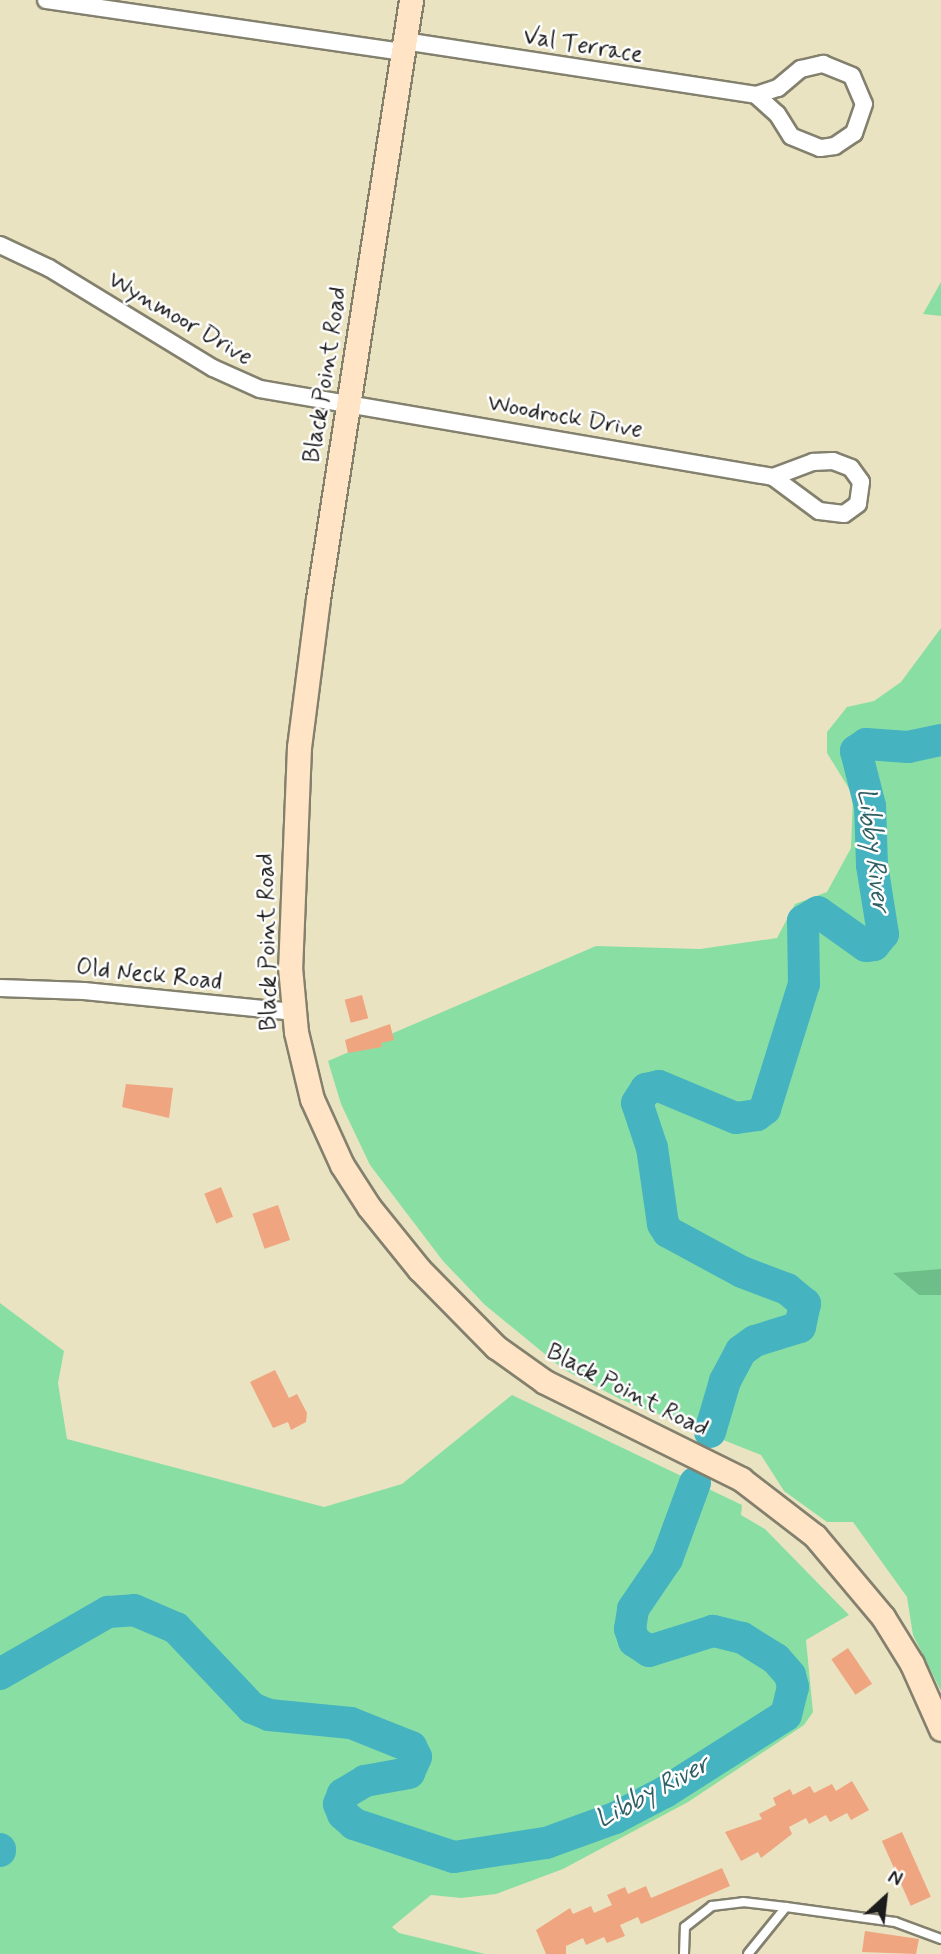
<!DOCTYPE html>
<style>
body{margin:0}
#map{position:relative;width:941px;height:1954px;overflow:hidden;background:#eae3c1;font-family:Mynerve,sans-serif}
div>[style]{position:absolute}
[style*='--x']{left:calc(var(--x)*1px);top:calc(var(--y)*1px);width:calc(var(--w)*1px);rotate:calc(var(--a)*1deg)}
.green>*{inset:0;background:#89dfa3}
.forest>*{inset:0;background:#6ebe89}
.river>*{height:32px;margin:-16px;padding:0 16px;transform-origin:16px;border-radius:16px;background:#46b3c1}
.building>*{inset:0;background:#efa580;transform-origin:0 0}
.roads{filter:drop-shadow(2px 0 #83806e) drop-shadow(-2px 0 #83806e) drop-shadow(0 2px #83806e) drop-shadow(0 -2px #83806e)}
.service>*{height:8px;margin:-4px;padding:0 4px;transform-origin:4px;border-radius:4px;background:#fff}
.minor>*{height:16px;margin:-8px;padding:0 8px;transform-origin:8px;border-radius:8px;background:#fff}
.secondary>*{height:23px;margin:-11.5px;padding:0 11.5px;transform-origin:11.5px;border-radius:11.5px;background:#ffe4c6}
span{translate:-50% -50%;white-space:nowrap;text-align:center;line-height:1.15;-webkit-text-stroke:5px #fff;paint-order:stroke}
.street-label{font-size:24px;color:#1c1c1c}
.water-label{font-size:26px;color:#2f6066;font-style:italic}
.north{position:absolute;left:850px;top:1863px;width:70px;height:70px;-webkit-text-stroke:5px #fff;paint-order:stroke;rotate:27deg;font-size:19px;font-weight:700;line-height:28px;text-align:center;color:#1c1c1c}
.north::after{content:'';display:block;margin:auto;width:24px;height:32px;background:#1c1c1c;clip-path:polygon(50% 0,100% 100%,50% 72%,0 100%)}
</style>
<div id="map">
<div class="green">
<div style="clip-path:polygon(941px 282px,941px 316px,923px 314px)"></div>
<div style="clip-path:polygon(941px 628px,941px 1275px,919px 1295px,941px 1295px,941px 1691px,913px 1635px,907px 1597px,853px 1522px,827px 1522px,784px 1491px,761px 1455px,620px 1399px,563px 1369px,485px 1305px,443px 1261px,370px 1165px,341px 1104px,328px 1061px,596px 946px,700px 949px,777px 938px,795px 904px,827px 892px,851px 848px,853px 795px,827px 753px,827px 732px,847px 707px,874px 701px,901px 682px)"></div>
<div style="clip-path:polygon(0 1303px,64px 1351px,58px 1383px,67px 1439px,324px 1507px,402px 1484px,512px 1395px,742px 1505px,741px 1515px,765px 1529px,849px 1615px,806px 1640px,813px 1712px,804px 1725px,688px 1802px,563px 1869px,496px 1894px,461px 1898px,431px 1895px,392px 1927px,399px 1933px,485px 1954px,0 1954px)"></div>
</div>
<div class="forest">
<div style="clip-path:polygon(941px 1269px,941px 1295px,919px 1295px,893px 1273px)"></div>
</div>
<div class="river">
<div style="--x:710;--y:1432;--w:53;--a:-73.6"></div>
<div style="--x:725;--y:1381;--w:34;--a:-62"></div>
<div style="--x:741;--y:1351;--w:17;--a:-36"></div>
<div style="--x:755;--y:1341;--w:47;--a:-17.3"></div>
<div style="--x:800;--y:1327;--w:24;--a:-78"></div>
<div style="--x:805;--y:1304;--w:23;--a:-140"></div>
<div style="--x:787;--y:1289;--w:48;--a:-159.3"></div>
<div style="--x:742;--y:1272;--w:84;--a:-151.6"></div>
<div style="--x:668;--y:1232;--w:9;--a:-122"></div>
<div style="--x:663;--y:1224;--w:77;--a:-98.2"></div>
<div style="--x:652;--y:1148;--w:47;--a:-108.4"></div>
<div style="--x:637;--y:1103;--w:17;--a:-57"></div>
<div style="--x:646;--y:1089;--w:13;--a:-13"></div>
<div style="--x:659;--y:1086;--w:83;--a:22.6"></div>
<div style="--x:736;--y:1118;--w:21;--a:-8"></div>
<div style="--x:757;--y:1115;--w:10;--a:-37"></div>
<div style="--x:765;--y:1109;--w:131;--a:-72.7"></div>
<div style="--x:804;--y:984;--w:63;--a:-90.9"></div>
<div style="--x:803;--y:921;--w:17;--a:-31"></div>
<div style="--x:818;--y:912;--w:59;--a:35.3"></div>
<div style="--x:866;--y:946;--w:8;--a:-7"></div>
<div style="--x:874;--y:945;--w:14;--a:-51"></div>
<div style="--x:883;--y:934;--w:70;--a:-99.1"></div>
<div style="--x:872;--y:865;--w:59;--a:-91.9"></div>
<div style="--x:870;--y:806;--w:57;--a:-104.3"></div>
<div style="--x:856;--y:751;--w:12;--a:-35"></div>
<div style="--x:866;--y:744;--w:42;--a:4.1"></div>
<div style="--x:908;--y:747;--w:34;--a:-12"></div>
<div style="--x:0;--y:1674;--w:125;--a:-29.9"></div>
<div style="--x:108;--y:1612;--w:26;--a:-4"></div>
<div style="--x:134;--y:1610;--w:46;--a:23.2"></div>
<div style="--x:176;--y:1628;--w:110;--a:46.5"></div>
<div style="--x:252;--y:1708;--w:18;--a:22"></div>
<div style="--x:269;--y:1715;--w:82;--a:5.6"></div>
<div style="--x:351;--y:1723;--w:65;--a:21.8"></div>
<div style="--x:411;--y:1747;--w:11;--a:63"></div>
<div style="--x:416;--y:1757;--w:17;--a:114"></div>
<div style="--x:409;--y:1773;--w:45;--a:169.7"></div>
<div style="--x:365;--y:1781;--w:26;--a:149"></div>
<div style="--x:343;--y:1794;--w:11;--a:112"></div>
<div style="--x:339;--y:1804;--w:11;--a:68"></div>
<div style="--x:343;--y:1814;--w:15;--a:42"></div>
<div style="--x:354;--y:1824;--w:105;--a:18.3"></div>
<div style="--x:454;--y:1857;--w:93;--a:-8.7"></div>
<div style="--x:546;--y:1843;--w:73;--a:-19.9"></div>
<div style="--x:615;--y:1818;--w:56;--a:-27.5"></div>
<div style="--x:665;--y:1792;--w:143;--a:-32.5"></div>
<div style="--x:786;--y:1715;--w:29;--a:-76"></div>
<div style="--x:793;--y:1687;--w:12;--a:-104"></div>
<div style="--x:790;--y:1675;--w:21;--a:-131"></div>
<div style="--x:776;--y:1659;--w:40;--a:-148"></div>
<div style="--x:742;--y:1638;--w:30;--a:-166"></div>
<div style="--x:713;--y:1631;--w:67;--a:162.6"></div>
<div style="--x:649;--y:1651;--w:18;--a:-146"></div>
<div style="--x:634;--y:1641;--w:13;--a:-108"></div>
<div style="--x:630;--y:1629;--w:20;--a:-81"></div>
<div style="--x:633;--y:1609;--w:60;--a:-55.8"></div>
<div style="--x:667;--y:1559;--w:81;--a:-69.8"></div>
<div style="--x:0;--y:1849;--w:2;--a:90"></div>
</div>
<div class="building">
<div style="left:362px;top:995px;width:24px;height:18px;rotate:75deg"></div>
<div style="clip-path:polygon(390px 1024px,394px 1040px,381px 1043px,382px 1047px,348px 1053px,345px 1040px)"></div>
<div style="clip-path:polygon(126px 1084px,173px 1088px,169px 1118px,122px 1107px)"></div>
<div style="left:221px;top:1187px;width:32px;height:18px;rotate:68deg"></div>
<div style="left:278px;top:1205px;width:37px;height:27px;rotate:71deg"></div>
<div style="clip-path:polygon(275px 1370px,289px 1398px,297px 1394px,307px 1413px,306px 1422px,291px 1430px,288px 1422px,273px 1428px,250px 1382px)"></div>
<div style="left:848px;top:1648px;width:43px;height:20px;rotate:56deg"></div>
<div style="clip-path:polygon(852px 1781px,869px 1810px,851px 1820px,847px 1813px,830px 1822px,826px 1815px,809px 1824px,806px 1818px,789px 1827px,792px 1834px,761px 1858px,758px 1852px,741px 1861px,725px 1832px,762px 1819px,759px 1814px,776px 1805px,773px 1798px,790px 1789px,793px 1795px,810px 1786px,814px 1793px,832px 1784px,836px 1791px)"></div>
<div style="left:902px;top:1832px;width:71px;height:22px;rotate:66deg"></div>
<div style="clip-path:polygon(722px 1868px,730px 1886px,641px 1924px,638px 1917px,620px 1925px,625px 1936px,607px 1943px,604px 1937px,586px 1945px,583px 1938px,566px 1946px,566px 1954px,546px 1954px,536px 1930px,570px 1908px,573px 1914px,591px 1906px,594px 1913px,612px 1905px,607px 1895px,625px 1887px,628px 1894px,646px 1886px,651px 1898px)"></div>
<div style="clip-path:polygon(865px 1931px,919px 1939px,916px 1954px,862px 1952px)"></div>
</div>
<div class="roads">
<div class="service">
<div style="--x:786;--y:1907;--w:110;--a:7.8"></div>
<div style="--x:895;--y:1922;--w:49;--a:20.3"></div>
<div style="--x:684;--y:1954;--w:27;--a:-88"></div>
<div style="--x:685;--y:1927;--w:34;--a:-38"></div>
<div style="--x:712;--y:1906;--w:31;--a:-7"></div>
<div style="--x:743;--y:1902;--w:43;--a:6.6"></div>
<div style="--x:786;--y:1907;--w:60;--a:129"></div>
</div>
<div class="minor">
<div style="--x:46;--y:0;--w:360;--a:8.3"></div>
<div style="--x:404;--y:41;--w:356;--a:8.7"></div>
<div style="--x:823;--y:64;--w:31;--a:22"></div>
<div style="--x:852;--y:76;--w:30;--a:67"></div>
<div style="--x:864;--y:104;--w:31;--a:109"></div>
<div style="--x:854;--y:133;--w:23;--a:146"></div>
<div style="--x:835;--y:146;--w:15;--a:172"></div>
<div style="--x:820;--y:148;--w:31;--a:-158"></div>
<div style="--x:791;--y:136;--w:26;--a:-122"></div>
<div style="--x:777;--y:114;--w:28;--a:-138"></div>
<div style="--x:756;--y:95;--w:23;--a:-18"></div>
<div style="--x:778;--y:88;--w:30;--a:-40"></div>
<div style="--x:801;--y:69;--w:23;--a:-13"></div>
<div style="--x:0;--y:245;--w:54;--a:25.1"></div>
<div style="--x:49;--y:268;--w:192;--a:31.4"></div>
<div style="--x:213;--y:368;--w:51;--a:24.1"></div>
<div style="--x:260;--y:389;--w:520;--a:9.73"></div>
<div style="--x:833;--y:461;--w:19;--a:21"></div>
<div style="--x:851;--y:468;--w:17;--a:54"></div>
<div style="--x:861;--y:482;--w:22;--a:98"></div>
<div style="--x:858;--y:504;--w:17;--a:144"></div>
<div style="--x:844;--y:514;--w:25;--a:-173"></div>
<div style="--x:819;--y:511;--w:57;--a:-143.5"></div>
<div style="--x:773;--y:477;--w:43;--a:-20.6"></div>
<div style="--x:813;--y:462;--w:20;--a:-3"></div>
<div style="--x:0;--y:988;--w:84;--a:2"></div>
<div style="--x:84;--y:991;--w:210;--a:5.7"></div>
</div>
<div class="secondary">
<div style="--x:411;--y:0;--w:606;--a:98.83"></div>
<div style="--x:318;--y:599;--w:149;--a:97.3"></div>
<div style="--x:299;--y:747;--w:220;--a:92.3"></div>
<div style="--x:290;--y:967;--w:65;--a:84.7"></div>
<div style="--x:296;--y:1032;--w:69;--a:76.6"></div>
<div style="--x:312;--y:1099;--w:72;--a:65.6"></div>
<div style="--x:342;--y:1165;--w:50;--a:57.3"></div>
<div style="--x:369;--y:1207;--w:80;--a:51.1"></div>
<div style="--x:419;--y:1269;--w:110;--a:45.4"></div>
<div style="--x:496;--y:1347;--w:60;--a:35.5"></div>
<div style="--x:545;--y:1382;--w:219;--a:26.3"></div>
<div style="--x:741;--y:1479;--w:93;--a:37.6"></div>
<div style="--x:815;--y:1536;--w:106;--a:50"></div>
<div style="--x:883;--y:1617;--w:55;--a:58.3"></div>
<div style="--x:912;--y:1664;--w:71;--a:66"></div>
</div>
</div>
<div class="street-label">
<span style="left:583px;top:46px;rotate:9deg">Val Terrace</span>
<span style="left:180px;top:319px;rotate:30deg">Wynmoor Drive</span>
<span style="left:326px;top:375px;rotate:-81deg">Black Point Road</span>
<span style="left:565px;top:417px;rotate:10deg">Woodrock Drive</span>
<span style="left:268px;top:942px;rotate:-91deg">Black Point Road</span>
<span style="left:149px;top:975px;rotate:6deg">Old Neck Road</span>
<span style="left:627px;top:1391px;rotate:27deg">Black Point Road</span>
</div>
<div class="water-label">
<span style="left:872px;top:850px;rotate:83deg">Libby River</span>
<span style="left:653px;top:1793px;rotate:-28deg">Libby River</span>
</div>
<div class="north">N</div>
</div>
